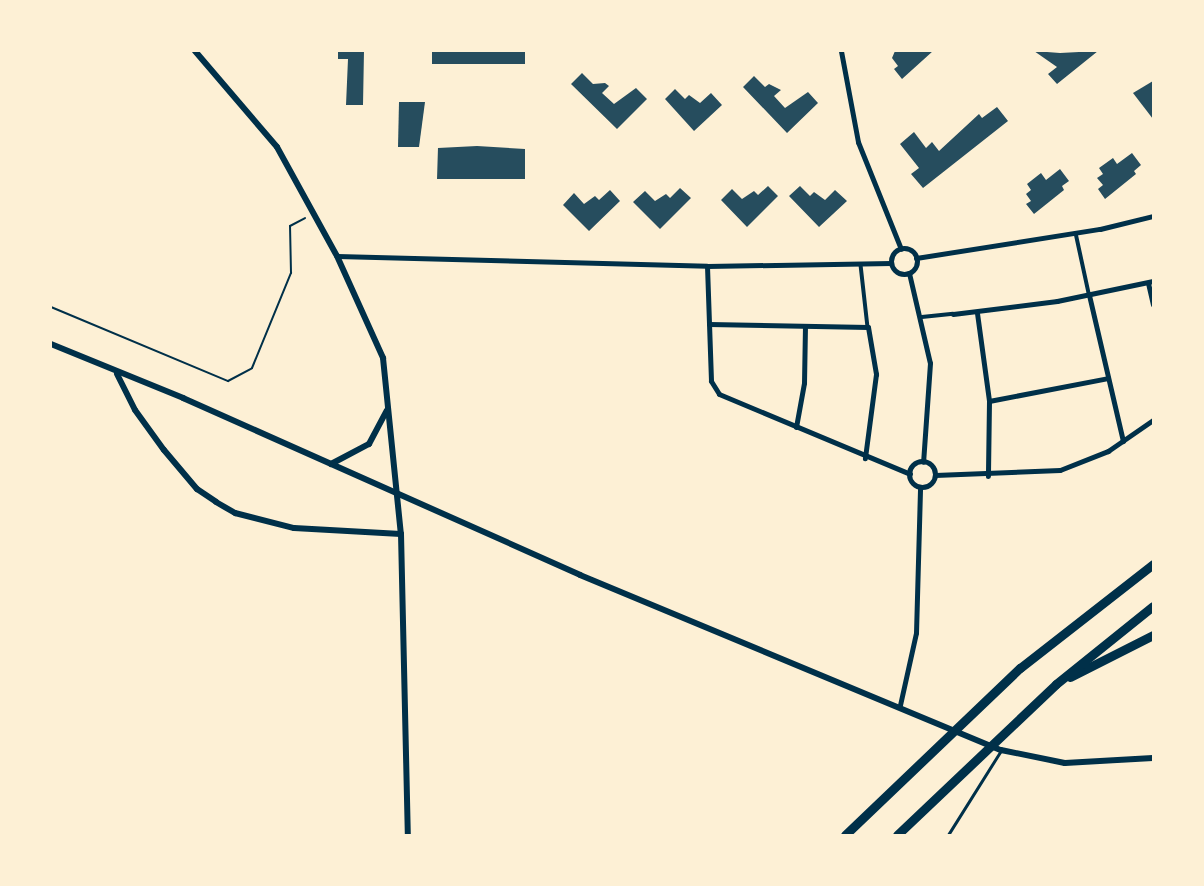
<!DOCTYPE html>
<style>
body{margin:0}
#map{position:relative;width:1204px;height:886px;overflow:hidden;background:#fdf0d5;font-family:"Open Sans",sans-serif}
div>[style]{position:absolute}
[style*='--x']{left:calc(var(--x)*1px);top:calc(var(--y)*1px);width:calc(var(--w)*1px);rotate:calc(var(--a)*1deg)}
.building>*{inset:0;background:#264d5e;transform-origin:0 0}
.path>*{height:2px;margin:-1px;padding:0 1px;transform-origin:1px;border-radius:1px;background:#003049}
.service>*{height:2.5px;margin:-1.25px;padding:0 1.25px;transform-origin:1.25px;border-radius:1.25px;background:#003049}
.pedestrian>*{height:3.5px;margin:-1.75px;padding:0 1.75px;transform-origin:1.75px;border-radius:1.75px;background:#003049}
.minor>*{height:5px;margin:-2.5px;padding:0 2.5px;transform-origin:2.5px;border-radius:2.5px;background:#003049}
.minor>.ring{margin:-2.5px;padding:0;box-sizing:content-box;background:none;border:5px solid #003049;border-radius:50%}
.tertiary>*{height:6px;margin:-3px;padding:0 3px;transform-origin:3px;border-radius:3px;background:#003049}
.trunk>*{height:9px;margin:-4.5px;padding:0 4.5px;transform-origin:4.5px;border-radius:4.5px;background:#003049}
span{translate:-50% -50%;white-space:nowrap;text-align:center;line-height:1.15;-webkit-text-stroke:7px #fdf0d5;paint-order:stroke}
.frame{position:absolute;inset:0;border:52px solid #fdf0d5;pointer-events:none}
</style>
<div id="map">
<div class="building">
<div style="clip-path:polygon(338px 51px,364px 51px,363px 105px,346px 105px,348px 59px,338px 59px)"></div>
<div style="left:432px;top:51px;width:93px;height:13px"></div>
<div style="clip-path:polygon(895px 51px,933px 51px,902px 79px,894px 69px,898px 66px,892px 58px)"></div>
<div style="clip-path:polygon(1034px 51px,1060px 53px,1098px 51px,1057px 84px,1048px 74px,1057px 67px)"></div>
<div style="clip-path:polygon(582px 73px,593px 84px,605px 83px,609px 86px,602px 93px,614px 104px,636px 88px,647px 99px,617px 129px,571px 84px)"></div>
<div style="clip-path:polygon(754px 76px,765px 87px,769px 84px,781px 90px,774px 96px,785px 108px,808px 92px,818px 103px,787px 133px,743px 87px)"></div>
<div style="clip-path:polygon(1153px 81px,1153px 119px,1133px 93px)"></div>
<div style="clip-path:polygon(675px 89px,685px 99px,689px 95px,700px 103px,711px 93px,722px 105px,694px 131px,665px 99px)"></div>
<div style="clip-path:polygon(399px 102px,425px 102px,419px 147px,398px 147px)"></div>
<div style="clip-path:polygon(997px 107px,1008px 121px,923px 188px,911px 174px,919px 168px,900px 144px,914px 132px,926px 148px,932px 142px,939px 151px,979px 114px,982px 118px)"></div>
<div style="clip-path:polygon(477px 146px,525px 149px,525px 179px,437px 179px,438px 148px)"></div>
<div style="clip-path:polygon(1132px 153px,1141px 165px,1134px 171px,1136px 174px,1105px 199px,1098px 189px,1103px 185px,1097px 178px,1103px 174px,1099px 168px,1113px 158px,1117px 164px)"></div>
<div style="clip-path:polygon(1060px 169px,1069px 181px,1062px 186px,1064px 190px,1034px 214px,1026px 204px,1031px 201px,1026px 194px,1031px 190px,1027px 184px,1041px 173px,1046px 180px)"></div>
<div style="clip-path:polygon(768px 186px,778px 196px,747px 227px,721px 200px,732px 189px,742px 199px,754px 191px,758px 195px)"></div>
<div style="clip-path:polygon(800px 186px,810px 196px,814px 192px,825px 200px,835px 190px,847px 201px,819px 227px,789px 196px)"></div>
<div style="clip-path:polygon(680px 188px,691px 198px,660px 229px,633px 202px,645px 191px,655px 201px,666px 194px,670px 198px)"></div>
<div style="clip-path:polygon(610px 190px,620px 201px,589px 231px,563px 205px,574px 193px,584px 204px,595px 196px,599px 200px)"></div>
</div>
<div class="path">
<div style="--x:51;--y:307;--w:192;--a:22.7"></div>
<div style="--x:228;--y:381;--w:27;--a:-28"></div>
<div style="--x:252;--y:368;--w:103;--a:-67.7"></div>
<div style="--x:291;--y:273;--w:47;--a:-91.2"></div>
<div style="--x:290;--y:226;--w:17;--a:-28"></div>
</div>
<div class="service">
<div style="--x:948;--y:835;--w:98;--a:-57.9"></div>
</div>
<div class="pedestrian">
<div style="--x:1076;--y:233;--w:61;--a:77.8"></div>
<div style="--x:861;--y:265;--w:62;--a:83.6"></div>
<div style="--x:922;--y:317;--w:31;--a:-6"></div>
</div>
<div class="minor">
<div style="--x:841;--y:51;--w:93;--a:79.4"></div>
<div style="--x:858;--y:142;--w:115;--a:68.1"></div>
<div class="ring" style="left:891px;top:248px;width:21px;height:21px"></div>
<div style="--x:337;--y:256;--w:370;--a:1.5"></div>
<div style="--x:707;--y:266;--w:184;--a:-0.9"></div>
<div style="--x:916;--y:258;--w:186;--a:-9"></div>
<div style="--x:1100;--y:229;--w:55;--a:-13.8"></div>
<div style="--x:707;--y:266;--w:115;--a:88"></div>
<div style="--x:711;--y:381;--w:15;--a:58"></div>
<div style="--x:719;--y:394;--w:207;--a:22.7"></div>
<div style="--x:909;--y:273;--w:92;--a:76.9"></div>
<div style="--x:930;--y:363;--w:99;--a:94"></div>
<div style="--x:1148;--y:283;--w:22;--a:77"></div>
<div style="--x:1089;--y:295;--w:150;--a:76.9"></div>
<div style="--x:977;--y:313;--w:89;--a:82.2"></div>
<div style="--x:989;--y:401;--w:75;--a:90.8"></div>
<div style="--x:953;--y:314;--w:105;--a:-7.1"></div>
<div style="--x:1057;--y:301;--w:98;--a:-11.8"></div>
<div style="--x:709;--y:324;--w:159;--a:1.1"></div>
<div style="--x:868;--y:327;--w:48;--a:80.3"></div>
<div style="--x:876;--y:374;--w:85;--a:97.5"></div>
<div style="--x:989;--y:401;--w:121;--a:-10.9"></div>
<div style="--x:796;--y:427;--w:45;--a:-79.7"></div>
<div style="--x:804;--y:383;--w:57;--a:-89"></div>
<div class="ring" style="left:909px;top:461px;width:21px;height:21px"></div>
<div style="--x:935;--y:475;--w:125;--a:-2.3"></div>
<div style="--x:1060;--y:470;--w:52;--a:-21.6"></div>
<div style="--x:1108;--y:451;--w:55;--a:-34.6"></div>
<div style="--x:900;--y:705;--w:74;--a:-77.5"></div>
<div style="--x:916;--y:633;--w:146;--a:-88.4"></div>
</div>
<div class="tertiary">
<div style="--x:195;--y:51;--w:126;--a:49.5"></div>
<div style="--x:277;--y:147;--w:124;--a:61.2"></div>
<div style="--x:337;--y:256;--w:112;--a:65.7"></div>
<div style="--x:383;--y:358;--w:177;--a:84.2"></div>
<div style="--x:401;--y:534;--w:301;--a:88.7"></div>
<div style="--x:51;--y:344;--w:143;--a:22.2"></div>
<div style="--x:183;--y:398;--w:435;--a:24"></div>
<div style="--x:580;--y:575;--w:456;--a:22.6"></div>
<div style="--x:1001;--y:750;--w:65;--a:11.5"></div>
<div style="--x:1065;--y:763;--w:88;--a:-3.3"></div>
<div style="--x:117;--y:374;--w:40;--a:63.4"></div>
<div style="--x:135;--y:410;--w:49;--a:54.1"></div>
<div style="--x:164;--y:450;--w:51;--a:49.8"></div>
<div style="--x:197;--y:489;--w:23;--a:34"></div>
<div style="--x:216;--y:502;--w:22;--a:30"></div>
<div style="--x:235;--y:513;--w:61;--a:14.3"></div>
<div style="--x:294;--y:528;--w:107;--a:3.2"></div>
<div style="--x:331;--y:464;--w:43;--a:-27.8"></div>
<div style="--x:369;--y:444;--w:38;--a:-62"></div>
</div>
<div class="trunk">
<div style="--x:1070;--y:677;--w:93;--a:-26.8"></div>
<div style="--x:845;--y:835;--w:242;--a:-43.7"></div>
<div style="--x:1020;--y:668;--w:169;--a:-38"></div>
<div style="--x:897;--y:835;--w:219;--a:-43.5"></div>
<div style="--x:1056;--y:684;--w:124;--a:-38.8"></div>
</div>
<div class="frame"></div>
</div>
